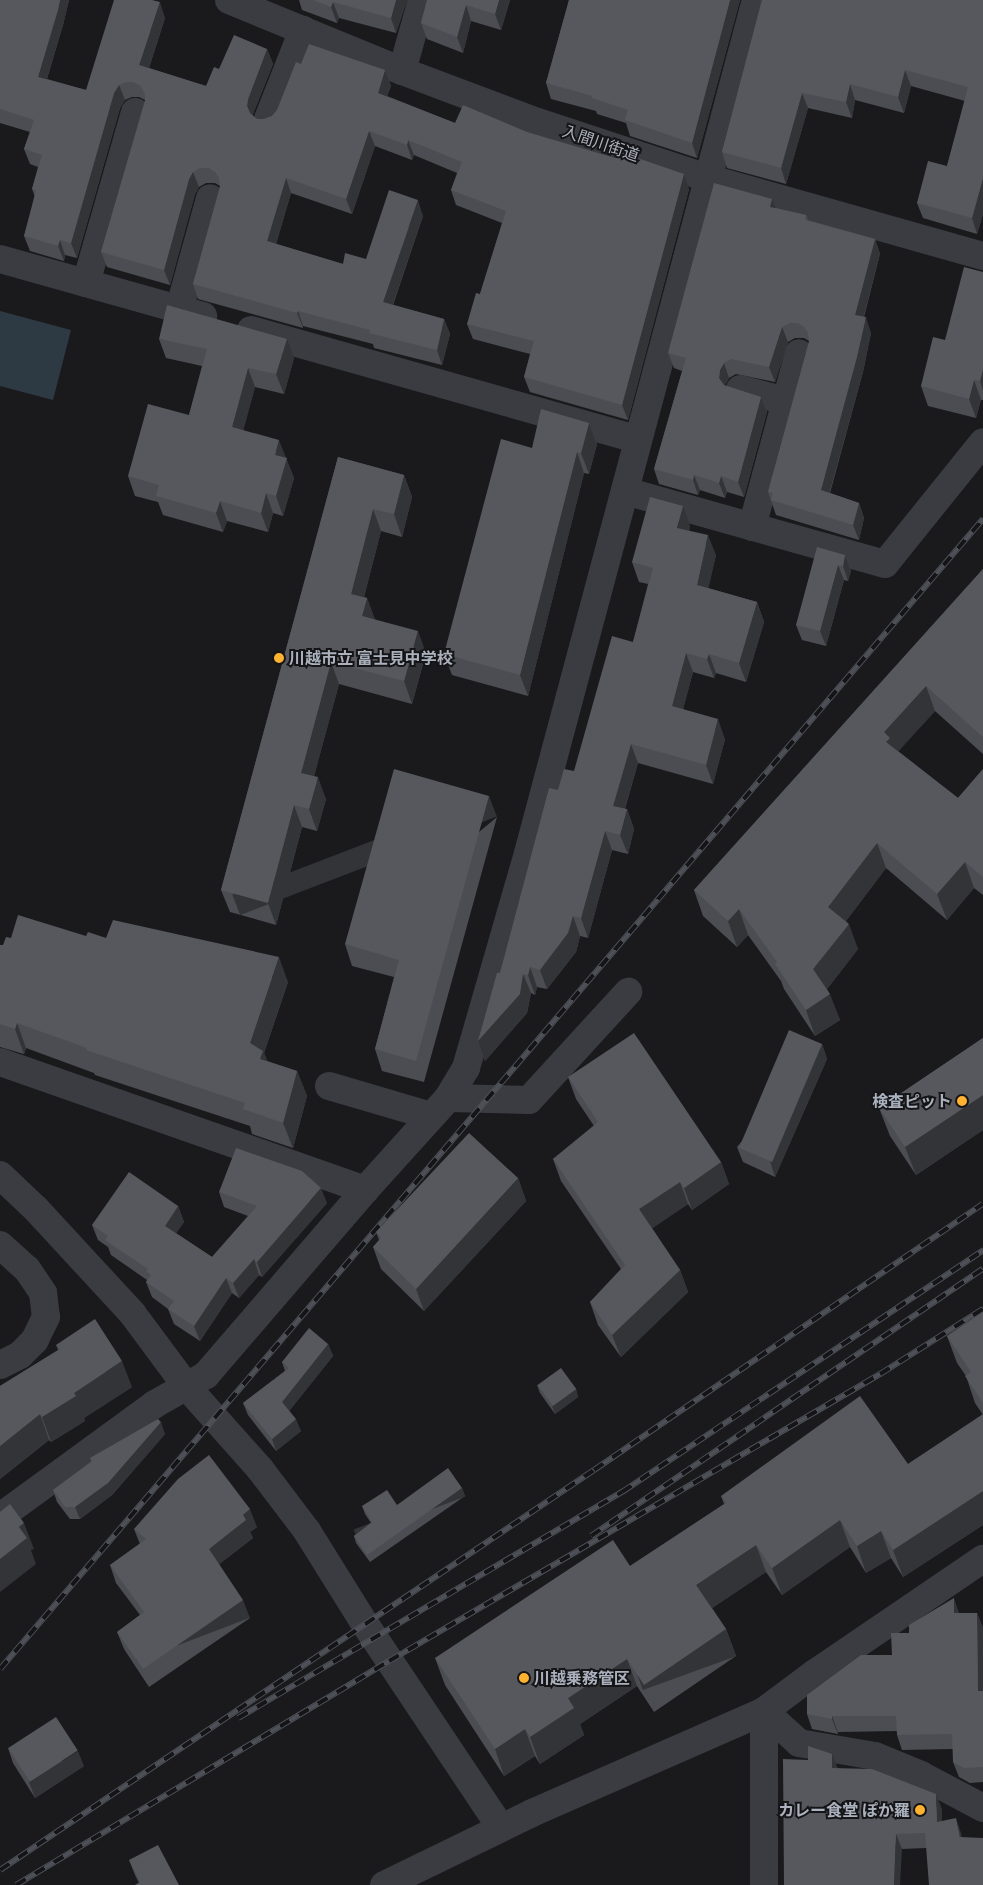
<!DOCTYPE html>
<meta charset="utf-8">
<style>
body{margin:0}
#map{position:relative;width:983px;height:1885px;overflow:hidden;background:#1a1a1d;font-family:"Archivo Narrow","Noto Sans JP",sans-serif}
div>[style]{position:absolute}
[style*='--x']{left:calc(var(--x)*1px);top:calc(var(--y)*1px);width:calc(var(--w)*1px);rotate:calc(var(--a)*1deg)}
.water>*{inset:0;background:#2e3a43}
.minor>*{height:28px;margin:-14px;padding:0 14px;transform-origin:14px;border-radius:14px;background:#3a3c42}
.rail>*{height:5.5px;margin-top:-2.75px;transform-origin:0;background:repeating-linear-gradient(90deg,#151518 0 11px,#4d5057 0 22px);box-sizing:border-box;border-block:1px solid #4d5057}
.wall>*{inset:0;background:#4b4d52}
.shaded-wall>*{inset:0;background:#333438;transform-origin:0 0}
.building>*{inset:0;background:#56585e;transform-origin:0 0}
.dots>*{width:14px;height:14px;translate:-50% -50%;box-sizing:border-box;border:2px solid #151518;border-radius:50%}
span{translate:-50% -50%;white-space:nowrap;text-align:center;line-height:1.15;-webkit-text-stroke:4px #151518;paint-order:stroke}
.street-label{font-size:16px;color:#abb2bd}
.poi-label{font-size:16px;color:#abb2bd;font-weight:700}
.left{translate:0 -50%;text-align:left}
.right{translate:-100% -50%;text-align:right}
</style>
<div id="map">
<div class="water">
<div style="clip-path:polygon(0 311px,71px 330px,53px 400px,0 386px)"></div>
</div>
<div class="minor">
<div style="--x:229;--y:0;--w:187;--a:22.3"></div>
<div style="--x:402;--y:71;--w:145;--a:20.6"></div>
<div style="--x:538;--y:122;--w:178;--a:18.3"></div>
<div style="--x:707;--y:178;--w:287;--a:15.8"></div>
<div style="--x:402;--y:71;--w:74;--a:-74.3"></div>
<div style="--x:268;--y:119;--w:96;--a:-68.5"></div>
<div style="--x:0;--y:259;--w:211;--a:15.7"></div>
<div style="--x:86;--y:283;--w:178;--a:-74"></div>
<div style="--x:179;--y:310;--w:116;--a:-74.5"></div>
<div style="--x:251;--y:330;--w:401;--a:15.8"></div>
<div style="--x:740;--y:389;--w:48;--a:14.6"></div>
<div style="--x:625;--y:491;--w:270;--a:15.7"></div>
<div style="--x:885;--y:564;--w:156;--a:-51.2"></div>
<div style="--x:752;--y:527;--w:180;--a:-74.9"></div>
<div style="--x:0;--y:1062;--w:387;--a:19.3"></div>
<div style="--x:329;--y:1086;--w:106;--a:16.4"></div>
<div style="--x:448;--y:1098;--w:81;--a:1.4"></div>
<div style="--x:529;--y:1100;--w:147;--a:-47.5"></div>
<div style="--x:0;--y:1175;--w:50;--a:43.4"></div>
<div style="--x:36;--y:1209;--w:142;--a:47.3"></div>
<div style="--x:132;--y:1313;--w:92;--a:53.4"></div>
<div style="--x:187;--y:1387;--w:110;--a:48.3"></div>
<div style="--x:260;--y:1469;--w:78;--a:52.8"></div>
<div style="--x:307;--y:1531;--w:110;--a:58.1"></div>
<div style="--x:365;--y:1624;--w:245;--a:56.3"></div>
<div style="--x:0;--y:1245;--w:36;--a:42"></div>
<div style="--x:27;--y:1269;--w:29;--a:56"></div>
<div style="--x:43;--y:1293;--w:24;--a:83"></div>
<div style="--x:46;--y:1317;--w:25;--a:116"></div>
<div style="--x:35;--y:1340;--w:21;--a:135"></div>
<div style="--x:20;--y:1355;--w:22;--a:153"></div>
<div style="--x:0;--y:1517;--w:192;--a:-36.1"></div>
<div style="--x:155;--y:1404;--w:59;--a:-29.6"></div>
<div style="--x:206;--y:1375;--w:244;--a:-49.3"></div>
<div style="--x:365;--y:1190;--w:124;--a:-47.9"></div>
<div style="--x:448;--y:1098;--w:35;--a:-59"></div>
<div style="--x:466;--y:1068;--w:224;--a:-73.9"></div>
<div style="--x:528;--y:853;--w:883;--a:-75.04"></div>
<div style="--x:764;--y:1711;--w:47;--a:42.4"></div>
<div style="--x:799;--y:1743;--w:77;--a:9.7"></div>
<div style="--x:875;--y:1756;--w:50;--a:22.4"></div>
<div style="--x:921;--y:1775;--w:70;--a:28"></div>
<div style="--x:764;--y:1711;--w:174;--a:90"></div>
<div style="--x:384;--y:1885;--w:165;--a:-25.9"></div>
<div style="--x:532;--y:1813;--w:253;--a:-23.7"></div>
<div style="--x:764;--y:1711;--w:64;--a:-36.7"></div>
<div style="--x:815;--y:1673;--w:203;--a:-34.2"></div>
</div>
<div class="rail">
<div style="--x:591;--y:1536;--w:474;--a:-34.3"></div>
<div style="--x:0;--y:1669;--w:1513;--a:-49.48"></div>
<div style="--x:238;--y:1718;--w:446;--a:-30.5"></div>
<div style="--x:622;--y:1492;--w:435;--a:-33.8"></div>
<div style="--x:0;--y:1870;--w:716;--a:-33.96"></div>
<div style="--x:594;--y:1470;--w:471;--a:-34.4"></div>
<div style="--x:16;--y:1885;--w:435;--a:-31"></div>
<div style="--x:389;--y:1661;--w:569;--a:-30.31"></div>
<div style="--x:880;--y:1374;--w:122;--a:-32.3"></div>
</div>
<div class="wall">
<div style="clip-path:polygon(0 0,69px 0,63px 25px,47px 79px,86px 90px,165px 18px,149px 68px,206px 86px,219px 69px,267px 49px,273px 64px,253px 114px,253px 116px,257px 119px,264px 119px,272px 116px,277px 110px,301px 64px,385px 70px,391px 86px,387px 96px,455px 123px,527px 132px,689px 189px,628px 420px,530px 392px,524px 377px,530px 354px,473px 339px,467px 324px,480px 294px,502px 223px,456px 205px,451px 190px,457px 173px,414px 155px,412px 160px,375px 146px,352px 214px,291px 193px,276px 244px,343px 264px,366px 259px,423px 216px,393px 305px,444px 319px,450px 334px,442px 365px,374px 348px,373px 344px,303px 326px,303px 328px,198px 299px,193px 284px,220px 186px,215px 183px,206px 183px,199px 187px,195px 194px,170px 285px,107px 267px,101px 252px,145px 100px,139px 97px,132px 97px,125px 100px,120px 108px,77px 258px,65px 255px,64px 261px,30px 251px,24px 236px,35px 197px,32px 189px,38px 167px,30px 164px,24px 149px,30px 132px,0 123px)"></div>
<div style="clip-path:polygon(299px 0,407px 0,396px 33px,339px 18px,337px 23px,302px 10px)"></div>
<div style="clip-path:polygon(427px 0,510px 0,501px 30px,471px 21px,463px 53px,427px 39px,421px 23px)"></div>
<div style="clip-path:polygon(569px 0,740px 0,697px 158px,630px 136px,626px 123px,597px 114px,596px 111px,551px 99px,546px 83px)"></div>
<div style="clip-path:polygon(762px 0,983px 0,983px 214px,977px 234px,923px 218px,917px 203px,947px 166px,965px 101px,911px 86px,904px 113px,855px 100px,852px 118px,808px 108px,786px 184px,727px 168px,722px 152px)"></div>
<div style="clip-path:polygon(776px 208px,806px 215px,808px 220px,875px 239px,880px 254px,864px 317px,871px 333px,863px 372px,830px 493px,859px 503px,864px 518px,859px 540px,776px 515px,768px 492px,809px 341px,804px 338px,795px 338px,788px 342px,775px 382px,736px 374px,729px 378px,725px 385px,725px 386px,761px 397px,767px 412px,744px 497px,727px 492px,725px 498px,700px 490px,698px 495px,659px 484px,654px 469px,682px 371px,674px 368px,668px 353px)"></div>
<div style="clip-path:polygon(983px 272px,983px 400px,981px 400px,976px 418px,928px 406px,921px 386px)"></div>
<div style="clip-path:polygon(159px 339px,294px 358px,284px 394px,255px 387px,243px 430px,286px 458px,294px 478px,283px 516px,273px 513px,268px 532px,227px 521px,223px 532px,163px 515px,158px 502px,135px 496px,128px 476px,189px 415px,202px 366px,166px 358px)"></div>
<div style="clip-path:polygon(589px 423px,597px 444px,589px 474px,584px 473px,528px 696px,452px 675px,444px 654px,532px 448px)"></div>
<div style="clip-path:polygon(338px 457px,404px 475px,412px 497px,402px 537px,381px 531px,364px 597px,367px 598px,375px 620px,426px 653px,412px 704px,339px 684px,314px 776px,326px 799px,317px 831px,302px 827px,276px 925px,230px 912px,221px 890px)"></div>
<div style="clip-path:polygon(690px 526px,689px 531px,716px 555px,708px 588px,757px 602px,764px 622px,746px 682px,716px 673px,714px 678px,693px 672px,683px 709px,725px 739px,713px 784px,638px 763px,625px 809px,627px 809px,634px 829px,628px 854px,612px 850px,588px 938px,580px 936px,576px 952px,547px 989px,537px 987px,535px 995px,531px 993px,527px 1013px,485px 1061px,478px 1041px,558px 790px,574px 771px,633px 642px,648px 584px,639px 582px,632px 562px)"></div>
<div style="clip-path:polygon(845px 555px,851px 571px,848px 581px,844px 580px,826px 646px,802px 640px,796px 625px)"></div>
<div style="clip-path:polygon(983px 569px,983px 754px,935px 711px,898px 751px,958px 798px,983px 769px,983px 895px,974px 888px,947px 920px,886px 868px,846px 921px,858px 949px,827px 989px,840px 1020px,815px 1036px,784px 989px,781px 981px,748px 935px,737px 947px,703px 916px,694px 890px)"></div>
<div style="clip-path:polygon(497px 817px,424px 1082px,382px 1071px,375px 1049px,394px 977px,352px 966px,345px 944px)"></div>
<div style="clip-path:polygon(86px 936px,106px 938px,288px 982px,264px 1053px,267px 1061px,297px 1071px,307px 1096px,293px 1148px,252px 1134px,250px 1126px,95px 1075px,94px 1073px,26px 1048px,24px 1054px,0 1047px,0 945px,3px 945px,11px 938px)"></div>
<div style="clip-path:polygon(983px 1038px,983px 1130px,916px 1175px,890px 1136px,879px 1108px)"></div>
<div style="clip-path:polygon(822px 1044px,827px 1059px,775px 1177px,743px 1162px,737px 1147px)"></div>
<div style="clip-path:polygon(568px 1077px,721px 1162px,729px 1184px,692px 1210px,688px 1204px,652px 1228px,680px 1270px,688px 1292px,621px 1357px,598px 1325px,590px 1302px,621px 1269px,561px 1181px,553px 1159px,594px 1126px,576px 1099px)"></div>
<div style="clip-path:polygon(518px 1178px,526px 1201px,424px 1311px,381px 1269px,373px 1247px,379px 1240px,376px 1232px)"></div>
<div style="clip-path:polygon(219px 1192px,327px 1203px,262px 1277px,259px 1275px,239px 1298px,232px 1293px,200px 1341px,174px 1324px,168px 1309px,152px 1297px,146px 1282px,147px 1280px,111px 1255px,108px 1247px,98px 1240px,92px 1225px,178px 1206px,184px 1222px,176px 1233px,212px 1257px,248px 1216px,224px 1207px)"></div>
<div style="clip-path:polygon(983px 1312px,983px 1525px,903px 1577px,891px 1558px,866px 1573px,850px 1547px,782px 1595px,766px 1572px,712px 1608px,726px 1629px,736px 1656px,654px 1712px,637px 1686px,580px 1724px,584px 1735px,540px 1764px,535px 1756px,504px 1776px,445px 1685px,435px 1658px,630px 1566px,724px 1504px,721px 1496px,908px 1464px,983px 1415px,975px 1403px,966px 1376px,957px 1363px,947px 1336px)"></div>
<div style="clip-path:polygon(328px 1344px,333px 1356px,289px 1411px,301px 1431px,276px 1451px,248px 1415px,243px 1403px,285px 1371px,282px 1362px)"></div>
<div style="clip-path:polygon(56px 1345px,132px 1387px,84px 1418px,85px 1421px,51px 1442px,49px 1440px,0 1479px,0 1386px,58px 1350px)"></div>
<div style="clip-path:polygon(537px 1385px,576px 1389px,578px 1397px,555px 1414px,540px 1393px)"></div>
<div style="clip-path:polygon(165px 1434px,112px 1495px,80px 1519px,70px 1519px,57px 1502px,53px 1490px,91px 1462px,90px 1458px)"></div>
<div style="clip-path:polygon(462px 1488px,465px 1496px,370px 1562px,356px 1543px,354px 1536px,371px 1523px,365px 1514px,362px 1506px,397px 1505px)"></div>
<div style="clip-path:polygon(257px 1527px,250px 1532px,253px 1538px,219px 1564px,250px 1618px,149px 1687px,124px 1649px,117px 1632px,140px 1615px,116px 1583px,110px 1565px,140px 1544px,134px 1529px)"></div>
<div style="clip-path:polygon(959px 1613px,977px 1613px,983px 1628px,983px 1782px,970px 1783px,959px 1777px,953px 1762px,953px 1749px,902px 1750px,897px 1735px,897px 1731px,838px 1732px,838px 1734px,812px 1729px,807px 1714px,892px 1655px,909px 1633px)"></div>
<div style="clip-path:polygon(8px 1748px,84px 1766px,35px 1798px,13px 1763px)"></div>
<div style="clip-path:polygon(808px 1760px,838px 1768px,942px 1809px,942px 1821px,961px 1833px,926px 1848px,902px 1849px)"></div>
<div style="clip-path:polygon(129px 1860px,179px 1885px,139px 1883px,135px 1875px)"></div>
</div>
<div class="shaded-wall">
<div style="clip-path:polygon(60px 0,69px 0,63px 25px,43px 92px,38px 77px)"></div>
<div style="clip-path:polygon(396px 0,407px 0,396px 33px,391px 18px)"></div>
<div style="clip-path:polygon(499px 0,510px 0,501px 30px,495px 14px)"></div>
<div style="clip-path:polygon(730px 0,740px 0,697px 158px,692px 143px)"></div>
<div style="clip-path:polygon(160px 2px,165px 18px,145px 80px,139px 65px)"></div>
<div style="clip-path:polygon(333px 2px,339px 18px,337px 23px,331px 7px)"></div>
<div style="clip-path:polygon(466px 5px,471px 21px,463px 53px,457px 37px)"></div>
<div style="clip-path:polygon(267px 49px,273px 64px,253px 114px,253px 121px,247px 106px,248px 99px)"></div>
<div style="clip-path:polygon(385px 70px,391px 86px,383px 108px,378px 93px)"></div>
<div style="clip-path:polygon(905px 70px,911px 86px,904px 113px,898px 97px)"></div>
<div style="clip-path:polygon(850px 84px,855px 100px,852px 118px,846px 102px)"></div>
<div style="clip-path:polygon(119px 85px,125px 100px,120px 108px,77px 258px,71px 243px,114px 93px)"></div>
<div style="clip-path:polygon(802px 93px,808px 108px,786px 184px,781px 168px)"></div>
<div style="clip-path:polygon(369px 131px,375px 146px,352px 214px,346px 199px)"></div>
<div style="clip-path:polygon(408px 140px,414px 155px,412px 160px,407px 145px)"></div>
<div style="clip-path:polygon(193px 172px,199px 187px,195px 194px,170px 285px,164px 270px,189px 179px)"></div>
<div style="clip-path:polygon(684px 174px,689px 189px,628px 420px,622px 405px)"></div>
<div style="clip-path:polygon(286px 178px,291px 193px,272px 257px,267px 241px)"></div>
<div style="clip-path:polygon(983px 178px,983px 214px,977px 234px,972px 218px)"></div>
<div style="clip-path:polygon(772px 199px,778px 214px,770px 207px)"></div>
<div style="clip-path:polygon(418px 200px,423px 216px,388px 318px,383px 302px)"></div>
<div style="clip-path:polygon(875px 239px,880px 254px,860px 330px,855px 315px)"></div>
<div style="clip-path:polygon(60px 240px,65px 255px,64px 261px,58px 246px)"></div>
<div style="clip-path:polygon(298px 311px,303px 326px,303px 328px,297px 313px)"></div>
<div style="clip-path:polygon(866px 317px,871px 333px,863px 372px,826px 505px,821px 490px)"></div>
<div style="clip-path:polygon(444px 319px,450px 334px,442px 365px,437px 350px)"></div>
<div style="clip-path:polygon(782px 327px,788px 342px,775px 382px,769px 367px)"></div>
<div style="clip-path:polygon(287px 339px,294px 358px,284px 394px,276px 374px)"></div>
<div style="clip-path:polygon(724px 363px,729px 378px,725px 385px,725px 393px,719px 378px,720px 370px)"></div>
<div style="clip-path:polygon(248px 368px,255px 387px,239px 447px,232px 427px)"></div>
<div style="clip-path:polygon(983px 369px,983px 390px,980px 381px)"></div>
<div style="clip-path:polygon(974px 380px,981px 400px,976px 418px,969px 399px)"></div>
<div style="clip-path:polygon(761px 397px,767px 412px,744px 497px,738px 482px)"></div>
<div style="clip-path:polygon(589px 423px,597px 444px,589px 474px,581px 453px)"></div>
<div style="clip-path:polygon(279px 440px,294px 478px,283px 516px,276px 496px,275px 455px)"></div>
<div style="clip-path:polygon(577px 452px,584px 473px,528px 696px,520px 675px)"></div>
<div style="clip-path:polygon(404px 475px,412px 497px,402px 537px,394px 514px)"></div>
<div style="clip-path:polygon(694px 475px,700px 490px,698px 495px,693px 480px)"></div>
<div style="clip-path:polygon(721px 476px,727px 492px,725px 498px,719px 483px)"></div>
<div style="clip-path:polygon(266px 493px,273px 513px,268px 532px,261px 513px)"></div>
<div style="clip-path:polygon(220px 501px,227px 521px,223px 532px,216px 513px)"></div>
<div style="clip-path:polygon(859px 503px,864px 518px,859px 540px,853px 525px)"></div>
<div style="clip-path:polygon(683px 506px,690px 526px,684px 548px,677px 528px)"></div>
<div style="clip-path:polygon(373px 509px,381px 531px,359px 616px,351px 594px)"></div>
<div style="clip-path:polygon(708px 535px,716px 555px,705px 604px,697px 585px)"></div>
<div style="clip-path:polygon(845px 555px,851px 571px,848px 581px,843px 566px)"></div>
<div style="clip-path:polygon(838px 565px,844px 580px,826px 646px,820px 631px)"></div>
<div style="clip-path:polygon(367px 598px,375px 620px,362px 616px)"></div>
<div style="clip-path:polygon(757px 602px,764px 622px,746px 682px,739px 663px)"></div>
<div style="clip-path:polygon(418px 631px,426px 653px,412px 704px,404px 681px)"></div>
<div style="clip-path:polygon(686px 653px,693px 672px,679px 725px,672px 706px)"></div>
<div style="clip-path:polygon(709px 654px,716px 673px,714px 678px,707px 659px)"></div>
<div style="clip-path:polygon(331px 662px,339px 684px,309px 795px,301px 773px)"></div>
<div style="clip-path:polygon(926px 686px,935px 711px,896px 754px,886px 742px,884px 732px)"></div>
<div style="clip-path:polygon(718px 719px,725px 739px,713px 784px,706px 765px)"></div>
<div style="clip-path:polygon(631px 744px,638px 763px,620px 825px,613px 806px)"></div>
<div style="clip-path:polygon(318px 777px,326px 799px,317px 831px,309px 809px)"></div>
<div style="left:489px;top:796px;width:22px;height:275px;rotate:69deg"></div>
<div style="clip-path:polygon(294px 805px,302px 827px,276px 925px,268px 903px)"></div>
<div style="clip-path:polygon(627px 809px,634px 829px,628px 854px,620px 835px)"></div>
<div style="clip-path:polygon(605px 831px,612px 850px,588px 938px,581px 918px)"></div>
<div style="clip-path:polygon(877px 843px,886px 868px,837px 933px,828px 907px)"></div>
<div style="clip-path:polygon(965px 862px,974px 888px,947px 920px,937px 894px)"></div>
<div style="clip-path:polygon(739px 909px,748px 935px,737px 947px,728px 921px)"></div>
<div style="clip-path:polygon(573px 916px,580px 936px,576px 952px,547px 989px,540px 970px)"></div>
<div style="clip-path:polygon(849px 924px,858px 949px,823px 994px,813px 969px)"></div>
<div style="clip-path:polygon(279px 957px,288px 982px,264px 1053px,272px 1076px,250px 1043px)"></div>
<div style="clip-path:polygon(530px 967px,537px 987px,535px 995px,528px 975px)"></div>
<div style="clip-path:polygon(523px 974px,531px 993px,527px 1013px,485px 1061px,478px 1041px)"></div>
<div style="clip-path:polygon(830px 994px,840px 1020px,815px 1036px,806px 1010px)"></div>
<div style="clip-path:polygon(17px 1023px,26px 1048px,24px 1054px,15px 1029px)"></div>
<div style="clip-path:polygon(822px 1044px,827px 1059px,775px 1177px,770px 1161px)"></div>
<div style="clip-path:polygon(297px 1071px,307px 1096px,293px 1148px,283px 1123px)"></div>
<div style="clip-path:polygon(983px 1095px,983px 1130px,916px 1175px,905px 1147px)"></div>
<div style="clip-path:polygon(721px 1162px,729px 1184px,692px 1210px,684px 1188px)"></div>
<div style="clip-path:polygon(518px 1178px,526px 1201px,424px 1311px,416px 1289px)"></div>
<div style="clip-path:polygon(680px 1182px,688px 1204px,647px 1232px,639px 1209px)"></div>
<div style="clip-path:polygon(321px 1188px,327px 1203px,262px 1277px,257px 1262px)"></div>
<div style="clip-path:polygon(178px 1206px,184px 1222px,171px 1241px,165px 1226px)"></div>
<div style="clip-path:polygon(254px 1259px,259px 1275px,239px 1298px,233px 1283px)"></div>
<div style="clip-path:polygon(680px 1270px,688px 1292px,621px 1357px,612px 1335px)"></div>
<div style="clip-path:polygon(226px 1278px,232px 1293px,200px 1341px,194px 1326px)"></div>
<div style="clip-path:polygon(328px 1344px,333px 1356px,287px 1414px,282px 1402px)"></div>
<div style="clip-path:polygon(122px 1361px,132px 1387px,84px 1418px,85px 1421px,51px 1442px,42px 1417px,74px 1393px)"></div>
<div style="clip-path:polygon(576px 1389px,578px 1397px,555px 1414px,552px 1406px)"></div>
<div style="clip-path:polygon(40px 1414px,49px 1440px,0 1479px,0 1446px)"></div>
<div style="clip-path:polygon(296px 1419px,301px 1431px,276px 1451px,272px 1439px)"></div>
<div style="clip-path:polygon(161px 1422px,165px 1434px,112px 1495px,80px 1519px,75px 1507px)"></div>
<div style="left:462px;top:1488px;width:9px;height:116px;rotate:69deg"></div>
<div style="clip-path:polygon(983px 1491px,983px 1525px,903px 1577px,893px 1550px)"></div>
<div style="clip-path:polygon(250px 1509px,257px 1527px,250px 1532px,253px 1538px,216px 1567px,209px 1549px,243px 1515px)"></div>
<div style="clip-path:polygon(840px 1520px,850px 1547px,782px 1595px,772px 1568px)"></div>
<div style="clip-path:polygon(24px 1523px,34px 1549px,31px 1550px,36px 1564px,0 1592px,0 1559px,19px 1527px)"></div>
<div style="clip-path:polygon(881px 1531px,891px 1558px,866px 1573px,857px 1546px)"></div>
<div style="clip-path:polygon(756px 1545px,766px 1572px,706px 1612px,696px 1585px)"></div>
<div style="clip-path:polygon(954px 1598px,959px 1613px,954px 1613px)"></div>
<div style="left:243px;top:1600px;width:19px;height:121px;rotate:69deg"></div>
<div style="clip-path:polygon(977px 1613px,983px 1628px,983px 1704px,978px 1691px)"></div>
<div style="left:726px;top:1629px;width:29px;height:99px;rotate:70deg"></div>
<div style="clip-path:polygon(627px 1659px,637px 1686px,580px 1724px,584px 1735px,540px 1764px,530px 1737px,568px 1698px)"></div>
<div style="clip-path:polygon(832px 1716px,838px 1732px,838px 1734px,832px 1719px)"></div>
<div style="clip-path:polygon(525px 1729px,535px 1756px,504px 1776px,495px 1749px)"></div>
<div style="clip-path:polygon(78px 1751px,84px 1766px,35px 1798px,29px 1782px)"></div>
<div style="clip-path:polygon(832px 1754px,838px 1769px,832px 1768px)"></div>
<div style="clip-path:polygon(936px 1794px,942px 1809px,942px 1837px,937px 1822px)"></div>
<div style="clip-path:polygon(956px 1818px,961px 1833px,965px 1852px,960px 1837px)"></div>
<div style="clip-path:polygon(896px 1834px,902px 1849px,900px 1885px,894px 1885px)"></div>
</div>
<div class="building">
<div style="clip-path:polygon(0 0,60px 0,58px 10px,38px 77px,86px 90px,114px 0,152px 0,160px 2px,139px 65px,206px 86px,214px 67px,219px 69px,234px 35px,267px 49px,248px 99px,247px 106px,250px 113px,257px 119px,264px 119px,272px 116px,277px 110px,296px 62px,301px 64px,309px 44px,385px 70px,378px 93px,455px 123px,463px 105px,527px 132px,615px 158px,617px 151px,684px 174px,622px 405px,524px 377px,534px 341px,467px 324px,476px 293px,480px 294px,506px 211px,451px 190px,462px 162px,408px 140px,407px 145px,369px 131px,346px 199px,286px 178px,267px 241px,343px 264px,345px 253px,366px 259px,389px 190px,418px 200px,383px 302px,444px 319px,437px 350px,369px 333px,370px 330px,298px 311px,297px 313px,193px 284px,220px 187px,219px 178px,215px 172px,209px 168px,200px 168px,193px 172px,189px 179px,164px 270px,101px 252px,145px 101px,145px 94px,141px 86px,133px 82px,126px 82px,119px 85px,114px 93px,71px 243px,60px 240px,58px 246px,24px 236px,36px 190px,32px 189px,42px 155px,24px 149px,34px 120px,0 109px)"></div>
<div style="clip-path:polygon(313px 0,396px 0,391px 18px,333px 2px,331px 7px)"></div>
<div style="clip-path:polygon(427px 0,499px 0,495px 14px,466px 5px,457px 37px,421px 23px)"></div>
<div style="clip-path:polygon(569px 0,730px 0,692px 143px,625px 120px,628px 110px,592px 98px,592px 96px,546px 83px)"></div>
<div style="clip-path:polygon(762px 0,983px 0,983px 178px,972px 218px,917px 203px,928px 161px,947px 166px,968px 87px,905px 70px,898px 97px,850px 84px,846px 102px,802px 93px,781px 168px,722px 152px)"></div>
<div style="clip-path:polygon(714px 183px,772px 199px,770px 207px,806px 215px,805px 220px,875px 239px,855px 315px,866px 317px,857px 357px,821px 490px,859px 503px,853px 525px,771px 500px,773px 493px,768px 492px,809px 342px,808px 333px,804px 327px,798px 323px,790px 323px,782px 327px,769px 367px,731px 359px,724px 363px,720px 370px,719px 378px,724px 385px,761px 397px,738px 482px,721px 476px,719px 483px,694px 475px,693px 480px,654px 469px,686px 358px,668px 353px)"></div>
<div style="clip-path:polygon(964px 267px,983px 272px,983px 369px,980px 381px,974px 380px,969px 399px,921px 386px,933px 337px,945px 340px)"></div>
<div style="clip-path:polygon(167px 305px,287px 339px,276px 374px,248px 368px,232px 427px,279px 440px,275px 455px,287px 458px,276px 496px,266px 493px,261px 513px,220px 501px,216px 513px,156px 496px,159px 485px,128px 476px,148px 404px,189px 415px,207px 349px,159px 339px)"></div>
<div style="clip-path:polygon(541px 409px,589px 423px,581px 453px,577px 452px,520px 675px,444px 654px,501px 439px,532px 448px)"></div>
<div style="clip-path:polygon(338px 457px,404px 475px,394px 514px,373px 509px,351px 594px,367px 598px,362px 616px,418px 631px,404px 681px,331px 662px,301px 773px,318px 777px,309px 809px,294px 805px,268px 903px,221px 890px)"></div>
<div style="clip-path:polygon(650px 497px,683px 506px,677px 528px,708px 535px,697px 585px,757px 602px,739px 663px,709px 654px,707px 659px,686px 653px,672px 706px,718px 719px,706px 765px,631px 744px,613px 806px,627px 809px,620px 835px,605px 831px,581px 918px,573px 916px,568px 933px,540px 970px,530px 967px,528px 975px,523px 974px,520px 994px,478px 1041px,497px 973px,500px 973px,549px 788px,558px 790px,564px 769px,574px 771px,612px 636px,633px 642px,653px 568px,632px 562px)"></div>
<div style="clip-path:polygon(817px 547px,845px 555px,843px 566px,838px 565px,820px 631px,796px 625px)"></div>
<div style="clip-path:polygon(983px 569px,983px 737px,926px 686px,884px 732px,890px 738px,886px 742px,958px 798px,983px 769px,983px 877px,965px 862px,937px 894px,877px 843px,828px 907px,849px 924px,813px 969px,830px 994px,806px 1010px,775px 964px,777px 962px,739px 909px,728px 921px,694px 890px)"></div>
<div style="clip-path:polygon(394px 769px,489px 796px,416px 1061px,375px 1049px,399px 960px,345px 944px)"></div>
<div style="clip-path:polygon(18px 915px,86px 936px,88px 932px,106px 938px,113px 920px,279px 957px,250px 1043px,263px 1051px,260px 1059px,297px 1071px,283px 1123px,243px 1109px,245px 1103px,86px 1050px,87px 1048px,17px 1023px,15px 1029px,0 1024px,0 945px,3px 945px,6px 937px,11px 938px)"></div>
<div style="left:789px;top:1030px;width:36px;height:128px;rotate:23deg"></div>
<div style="clip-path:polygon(634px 1033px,721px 1162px,684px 1188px,680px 1182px,639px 1209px,680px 1270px,612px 1335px,590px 1302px,625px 1265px,553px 1159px,598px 1122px,568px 1077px)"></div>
<div style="clip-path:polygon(983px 1038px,983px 1095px,905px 1147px,879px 1108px)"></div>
<div style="clip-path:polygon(469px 1133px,518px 1178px,416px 1289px,373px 1247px,381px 1238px,376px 1232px)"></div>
<div style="clip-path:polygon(236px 1148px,302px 1171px,321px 1188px,257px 1262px,254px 1259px,233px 1283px,226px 1278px,194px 1326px,168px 1309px,174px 1301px,146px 1282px,151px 1275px,146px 1271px,148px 1269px,105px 1240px,108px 1236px,92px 1225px,129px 1172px,178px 1206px,165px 1226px,212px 1257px,257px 1206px,219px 1192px)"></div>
<div style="clip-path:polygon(983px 1312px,983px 1403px,965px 1376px,971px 1372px,947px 1336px)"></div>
<div style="clip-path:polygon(95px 1319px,122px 1361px,74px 1393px,76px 1396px,42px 1417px,40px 1414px,0 1446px,0 1386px,60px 1349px,56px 1345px)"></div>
<div style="clip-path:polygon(309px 1328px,328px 1344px,282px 1402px,296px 1419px,272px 1439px,243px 1403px,289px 1368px,282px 1362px)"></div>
<div style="left:561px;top:1368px;width:26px;height:29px;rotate:54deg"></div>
<div style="clip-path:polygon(860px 1396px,908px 1464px,983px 1414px,983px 1491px,893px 1550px,881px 1531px,857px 1546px,840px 1520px,772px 1568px,756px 1545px,696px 1585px,726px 1629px,644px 1685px,627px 1659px,568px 1698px,574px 1708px,530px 1737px,525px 1729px,495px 1749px,435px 1658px,613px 1540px,630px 1566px,726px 1503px,721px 1496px)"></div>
<div style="clip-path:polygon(158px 1419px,161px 1422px,108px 1483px,75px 1507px,65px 1507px,53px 1490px,92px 1461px,90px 1458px)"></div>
<div style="clip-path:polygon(209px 1455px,250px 1509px,243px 1515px,246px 1520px,209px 1549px,243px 1600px,143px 1669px,117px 1632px,144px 1612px,110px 1565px,146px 1539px,134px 1529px,178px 1479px)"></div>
<div style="clip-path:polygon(448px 1468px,462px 1488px,367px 1555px,354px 1536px,372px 1522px,362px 1506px,387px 1490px,397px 1505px)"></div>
<div style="clip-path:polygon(10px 1504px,24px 1523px,19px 1527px,27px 1538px,0 1559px,0 1512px)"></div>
<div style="clip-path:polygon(954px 1598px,954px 1613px,977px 1613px,978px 1691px,983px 1691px,983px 1767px,964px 1768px,953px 1762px,952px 1734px,897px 1735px,896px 1716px,832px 1716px,832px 1719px,807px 1714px,807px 1695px,861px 1655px,892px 1655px,891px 1633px,909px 1633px,909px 1625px)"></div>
<div style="left:56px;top:1717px;width:40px;height:57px;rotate:57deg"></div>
<div style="clip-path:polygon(808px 1746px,832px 1754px,832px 1768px,872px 1769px,936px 1794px,937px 1822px,956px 1818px,960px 1837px,983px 1838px,983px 1885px,929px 1885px,925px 1833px,896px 1834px,894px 1885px,784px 1885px,783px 1759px,808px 1760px)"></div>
<div style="clip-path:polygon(158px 1845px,179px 1885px,135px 1885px,140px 1882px,129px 1860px)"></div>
</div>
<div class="dots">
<div style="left:279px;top:658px;background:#ffb130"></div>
<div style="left:962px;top:1101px;background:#ffb130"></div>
<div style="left:524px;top:1678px;background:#ffb130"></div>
<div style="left:920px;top:1810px;background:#ffb130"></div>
</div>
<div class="street-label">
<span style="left:601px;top:143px;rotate:19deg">入間川街道</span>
</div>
<div class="poi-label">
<span class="left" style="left:289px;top:658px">川越市立 富士見中学校</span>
<span class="right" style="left:952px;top:1101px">検査ピット</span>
<span class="left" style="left:534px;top:1678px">川越乗務管区</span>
<span class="right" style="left:910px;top:1810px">カレー食堂 ぽか羅</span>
</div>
</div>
